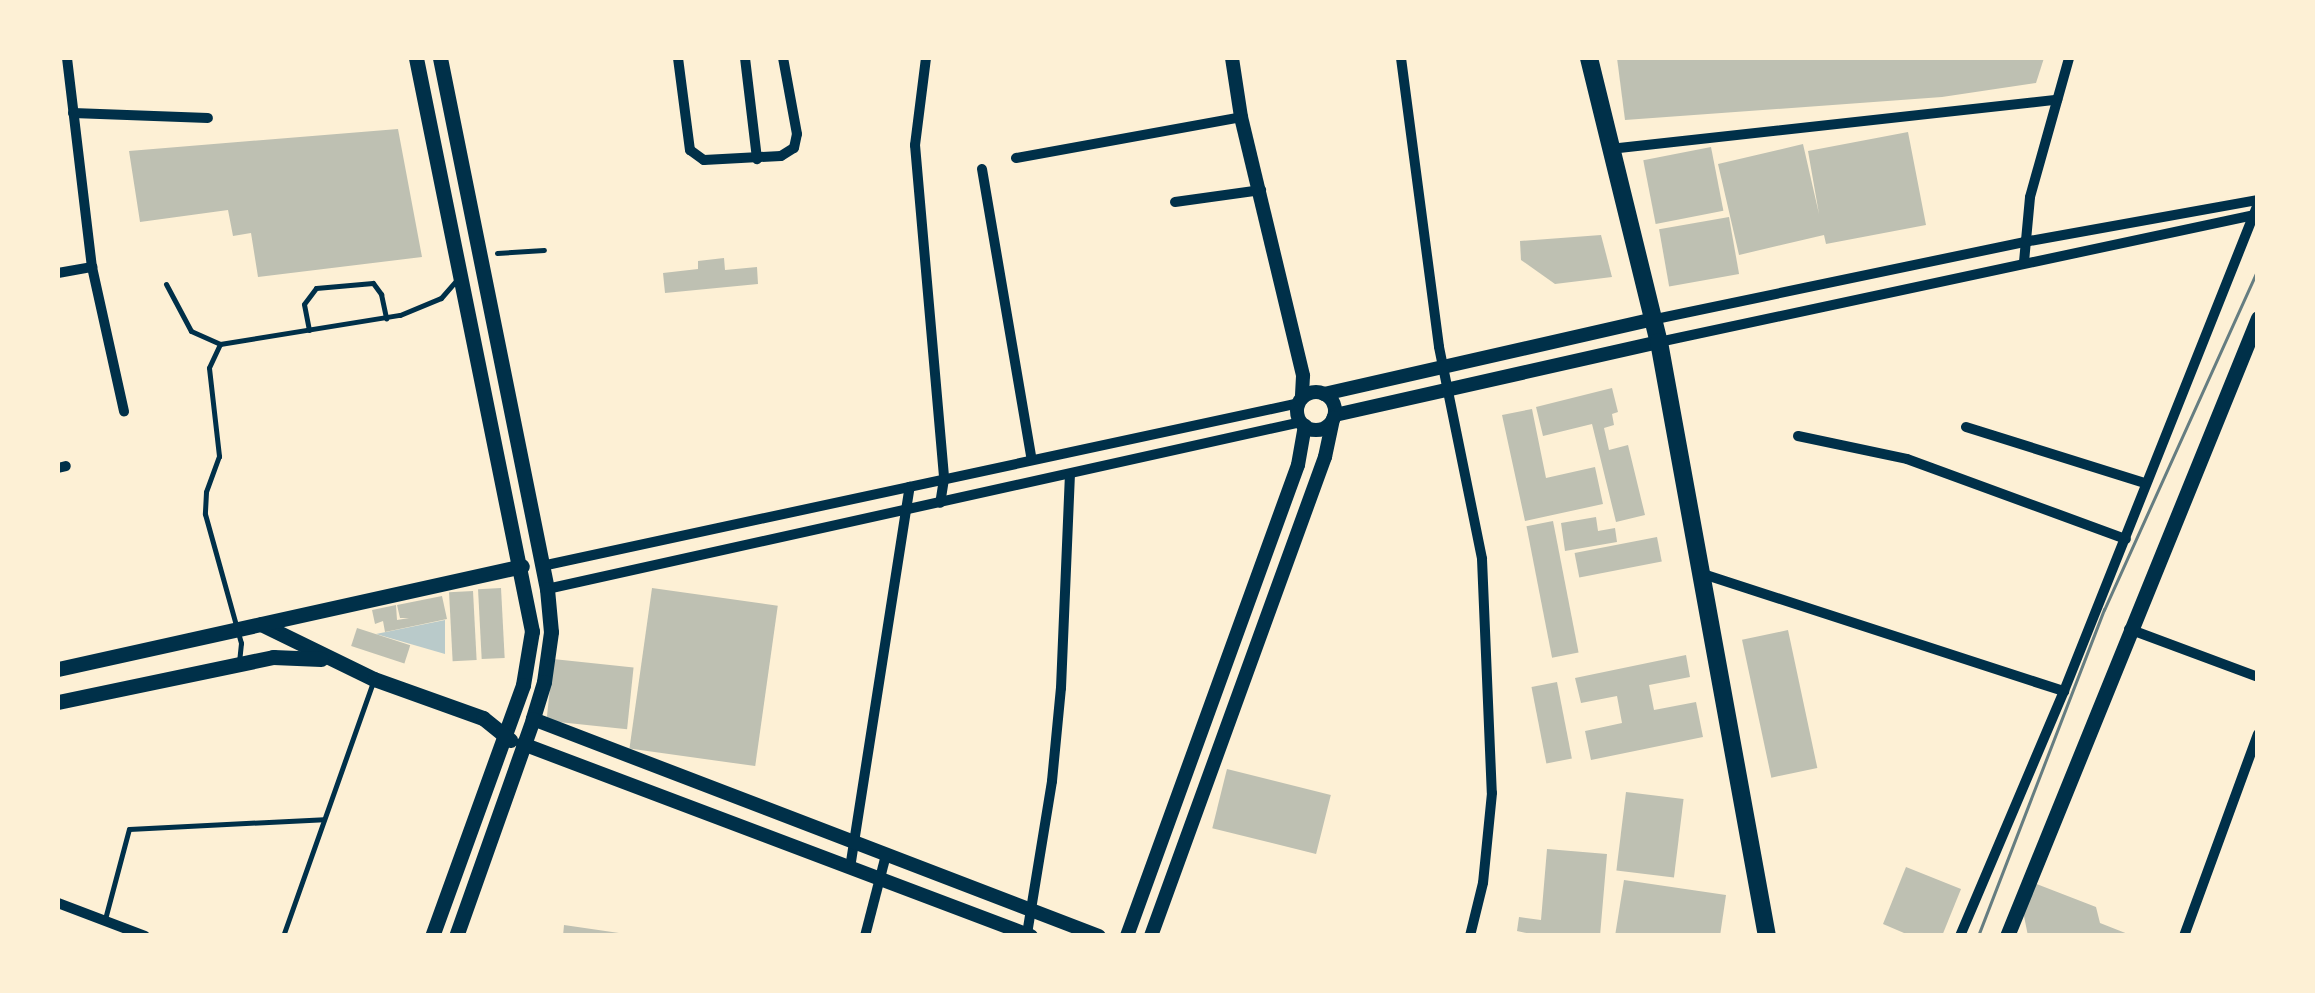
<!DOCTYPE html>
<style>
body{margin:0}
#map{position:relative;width:2315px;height:993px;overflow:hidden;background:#fdf0d5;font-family:"Alegreya Sans",sans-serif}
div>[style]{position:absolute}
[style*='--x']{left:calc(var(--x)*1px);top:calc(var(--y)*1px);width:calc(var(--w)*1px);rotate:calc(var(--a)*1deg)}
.green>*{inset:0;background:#b9caca}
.building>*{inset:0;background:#bec0b2;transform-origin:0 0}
.service>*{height:5px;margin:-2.5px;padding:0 2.5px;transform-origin:2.5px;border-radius:2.5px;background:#003049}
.minor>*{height:10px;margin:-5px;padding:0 5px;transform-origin:5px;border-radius:5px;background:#003049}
.tertiary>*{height:14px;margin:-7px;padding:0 7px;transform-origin:7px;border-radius:7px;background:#003049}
.tertiary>.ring{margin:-7px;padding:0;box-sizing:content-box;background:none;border:14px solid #003049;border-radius:50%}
.secondary>*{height:15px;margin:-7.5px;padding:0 7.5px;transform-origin:7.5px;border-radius:7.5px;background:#003049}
.primary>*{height:18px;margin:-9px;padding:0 9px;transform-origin:9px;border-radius:9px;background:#003049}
.tram>*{height:2.5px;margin:-1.25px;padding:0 1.25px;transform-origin:1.25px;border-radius:1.25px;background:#657d81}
span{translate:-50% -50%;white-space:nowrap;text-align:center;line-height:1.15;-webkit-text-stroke:8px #fdf0d5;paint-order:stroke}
.frame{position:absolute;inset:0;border:60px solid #fdf0d5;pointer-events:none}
</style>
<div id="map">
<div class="green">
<div style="clip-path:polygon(445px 620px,445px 654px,376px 634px)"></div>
</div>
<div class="building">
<div style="clip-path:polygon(1617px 58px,2044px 58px,2036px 83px,1942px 97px,1625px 120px)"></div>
<div style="clip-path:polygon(398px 129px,422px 257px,258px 277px,251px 233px,233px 236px,228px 210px,140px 222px,129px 151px)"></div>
<div style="clip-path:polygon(1908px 132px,1926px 225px,1826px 244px,1824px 235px,1739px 255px,1718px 164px,1803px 144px,1819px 214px,1808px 151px)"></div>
<div style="left:1711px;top:147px;width:65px;height:69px;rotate:79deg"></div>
<div style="left:1729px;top:217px;width:58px;height:71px;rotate:80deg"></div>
<div style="clip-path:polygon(1601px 235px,1612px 277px,1555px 284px,1521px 260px,1520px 241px)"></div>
<div style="clip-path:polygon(724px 258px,725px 270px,757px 267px,758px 284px,665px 293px,663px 273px,698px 269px,698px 261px)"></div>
<div style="clip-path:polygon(1612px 388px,1618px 412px,1612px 414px,1614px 425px,1604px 428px,1609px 450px,1628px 445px,1645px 515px,1616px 522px,1592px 424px,1543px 436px,1536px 407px)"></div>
<div style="clip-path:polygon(1532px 409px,1546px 478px,1595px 467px,1603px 504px,1525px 521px,1502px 415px)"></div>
<div style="clip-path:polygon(1596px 517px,1598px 531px,1615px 528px,1617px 542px,1565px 551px,1561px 523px)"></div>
<div style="left:1553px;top:521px;width:134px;height:27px;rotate:79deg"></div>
<div style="left:1657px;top:537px;width:25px;height:84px;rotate:79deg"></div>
<div style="left:501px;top:588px;width:70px;height:23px;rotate:87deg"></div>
<div style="left:652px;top:588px;width:127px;height:162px;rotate:8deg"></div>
<div style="left:473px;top:591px;width:69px;height:24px;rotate:87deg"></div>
<div style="clip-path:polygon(442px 596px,447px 619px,385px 632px,383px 621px,375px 624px,372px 610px,396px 605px,397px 620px,409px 618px,400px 618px,397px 605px)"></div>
<div style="left:357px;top:628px;width:56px;height:19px;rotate:18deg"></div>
<div style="left:1788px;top:630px;width:141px;height:47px;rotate:78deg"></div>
<div style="clip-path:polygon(1686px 655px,1690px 677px,1649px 685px,1654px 710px,1696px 702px,1703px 737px,1591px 760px,1585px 731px,1622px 723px,1617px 696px,1581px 703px,1575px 678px)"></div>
<div style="left:553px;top:659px;width:81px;height:62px;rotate:6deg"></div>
<div style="left:1557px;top:682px;width:78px;height:26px;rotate:79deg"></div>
<div style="left:1227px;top:769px;width:107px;height:61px;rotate:14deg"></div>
<div style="left:1626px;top:792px;width:58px;height:79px;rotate:7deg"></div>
<div style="clip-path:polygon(1547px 849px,1607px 854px,1600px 936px,1540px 936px,1517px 931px,1519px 917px,1541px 920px)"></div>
<div style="clip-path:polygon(1906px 867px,1961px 889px,1942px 936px,1911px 936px,1883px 924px)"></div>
<div style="clip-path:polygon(1624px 880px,1726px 895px,1720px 936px,1615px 936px)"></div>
<div style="clip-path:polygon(2034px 883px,2096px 907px,2100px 923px,2133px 936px,2028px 936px,2023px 911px)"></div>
<div style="clip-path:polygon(564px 925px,619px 933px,619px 936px,563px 936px)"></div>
</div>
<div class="service">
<div style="--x:497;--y:253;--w:47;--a:-3.7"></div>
<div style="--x:166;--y:284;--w:53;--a:62"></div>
<div style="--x:191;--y:331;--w:32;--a:24"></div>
<div style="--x:220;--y:344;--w:182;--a:-9.2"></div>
<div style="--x:400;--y:315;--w:44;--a:-22.5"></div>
<div style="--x:441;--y:298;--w:23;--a:-49"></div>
<div style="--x:309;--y:330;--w:26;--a:-101"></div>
<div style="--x:304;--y:304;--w:20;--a:-53"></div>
<div style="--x:316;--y:288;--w:57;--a:-5"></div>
<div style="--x:373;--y:283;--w:14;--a:54"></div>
<div style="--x:381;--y:294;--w:25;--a:78"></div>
<div style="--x:220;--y:344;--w:26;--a:115"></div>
<div style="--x:209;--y:368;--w:89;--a:83.5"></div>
<div style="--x:219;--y:456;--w:38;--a:110"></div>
<div style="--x:206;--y:492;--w:22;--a:93"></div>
<div style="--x:205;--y:514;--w:134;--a:74.4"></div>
<div style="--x:241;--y:643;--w:18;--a:96"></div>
<div style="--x:105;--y:919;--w:93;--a:-75.1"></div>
<div style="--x:129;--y:829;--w:195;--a:-2.9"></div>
<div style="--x:283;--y:936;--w:267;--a:-70.5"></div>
</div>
<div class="minor">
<div style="--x:67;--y:58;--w:210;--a:83.2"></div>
<div style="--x:92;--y:267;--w:148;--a:77.5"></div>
<div style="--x:678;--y:58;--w:93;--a:82.6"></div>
<div style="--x:690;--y:150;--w:17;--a:36"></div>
<div style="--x:704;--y:160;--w:77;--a:-3"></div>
<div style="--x:781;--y:156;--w:15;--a:-32"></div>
<div style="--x:794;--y:148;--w:14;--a:-78"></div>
<div style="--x:797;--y:134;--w:77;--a:-100.4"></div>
<div style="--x:745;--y:58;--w:102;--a:83.2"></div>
<div style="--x:926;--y:58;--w:88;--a:97.2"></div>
<div style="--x:915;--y:145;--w:335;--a:85"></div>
<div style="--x:944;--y:479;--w:24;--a:99"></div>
<div style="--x:1401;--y:58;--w:291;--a:82.5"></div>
<div style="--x:1439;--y:347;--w:216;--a:78.5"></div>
<div style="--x:1482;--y:559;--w:234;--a:87.6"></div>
<div style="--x:1492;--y:793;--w:90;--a:95.7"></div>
<div style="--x:1483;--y:883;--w:55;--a:103.8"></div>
<div style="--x:73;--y:113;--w:135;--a:2.1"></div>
<div style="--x:1610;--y:149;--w:450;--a:-6.3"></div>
<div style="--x:1016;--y:158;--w:229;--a:-10.3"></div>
<div style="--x:982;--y:169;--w:295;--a:80.3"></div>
<div style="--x:1175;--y:202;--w:87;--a:-7.9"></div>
<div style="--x:2024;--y:262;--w:65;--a:-84.7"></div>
<div style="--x:2030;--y:197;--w:144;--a:-74.3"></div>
<div style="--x:58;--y:273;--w:35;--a:-10"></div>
<div style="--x:1651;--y:320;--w:381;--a:-11.8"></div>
<div style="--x:2024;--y:242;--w:238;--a:-10.2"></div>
<div style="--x:1659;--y:342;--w:608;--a:-12.05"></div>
<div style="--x:1966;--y:427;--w:188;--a:17.4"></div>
<div style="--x:1798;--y:436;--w:111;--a:11.9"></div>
<div style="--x:1907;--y:459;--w:233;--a:20.1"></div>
<div style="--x:58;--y:468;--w:8;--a:-14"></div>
<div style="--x:542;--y:566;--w:774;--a:-12.15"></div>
<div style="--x:1700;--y:573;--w:383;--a:18"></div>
<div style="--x:547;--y:589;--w:772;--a:-12.49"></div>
<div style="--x:2129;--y:629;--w:138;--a:20.4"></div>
<div style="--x:850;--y:868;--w:386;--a:-81.1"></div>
<div style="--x:58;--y:903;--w:93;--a:20.8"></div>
<div style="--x:1027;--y:934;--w:155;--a:-80.7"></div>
<div style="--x:1052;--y:781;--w:93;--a:-84.5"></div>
<div style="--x:1061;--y:688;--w:214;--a:-87.6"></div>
<div style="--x:865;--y:936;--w:84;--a:-75.5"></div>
<div style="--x:1960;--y:936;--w:266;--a:-67"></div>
<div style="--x:2064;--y:691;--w:524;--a:-68.28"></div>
<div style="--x:2184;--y:936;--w:215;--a:-69.9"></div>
</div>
<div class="tertiary">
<div style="--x:1232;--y:58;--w:60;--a:81.3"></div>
<div style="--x:1241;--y:117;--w:266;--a:76.5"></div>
<div style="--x:1303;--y:376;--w:22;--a:93"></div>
<div class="ring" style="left:1297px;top:392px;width:24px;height:24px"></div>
<div style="--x:1324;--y:394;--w:335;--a:-12.8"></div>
<div style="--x:1335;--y:415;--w:332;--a:-12.7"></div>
<div style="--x:533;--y:719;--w:606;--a:20.98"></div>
<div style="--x:523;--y:744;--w:543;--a:20.7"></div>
<div style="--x:1127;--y:936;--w:501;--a:-70.05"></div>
<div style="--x:1298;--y:465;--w:40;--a:-80"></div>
<div style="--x:1151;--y:936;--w:510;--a:-70.04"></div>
<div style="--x:1325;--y:457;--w:40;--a:-78"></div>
</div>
<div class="secondary">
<div style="--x:416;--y:58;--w:585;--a:78.56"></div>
<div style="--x:532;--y:631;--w:55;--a:99.5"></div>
<div style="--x:523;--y:685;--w:267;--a:109.9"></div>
<div style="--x:440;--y:58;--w:542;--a:78.61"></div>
<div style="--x:547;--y:589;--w:43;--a:84.7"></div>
<div style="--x:551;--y:632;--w:50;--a:98"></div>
<div style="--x:544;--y:682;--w:39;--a:107"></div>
<div style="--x:533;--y:719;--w:230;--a:109.5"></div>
<div style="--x:261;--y:624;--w:126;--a:26"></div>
<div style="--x:374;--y:679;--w:116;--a:19.7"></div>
<div style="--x:483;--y:718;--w:35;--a:39"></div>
<div style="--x:58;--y:669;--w:475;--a:-12.5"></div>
<div style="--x:58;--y:702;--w:220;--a:-11.8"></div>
<div style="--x:273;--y:657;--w:48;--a:2.4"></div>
<div style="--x:2007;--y:936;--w:667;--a:-67.9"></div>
</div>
<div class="primary">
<div style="--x:1589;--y:58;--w:292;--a:76.2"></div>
<div style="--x:1659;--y:342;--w:604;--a:79.7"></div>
</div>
<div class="tram">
<div style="--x:1978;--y:936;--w:350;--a:-68.9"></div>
<div style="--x:2104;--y:610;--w:374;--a:-65.7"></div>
</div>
<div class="frame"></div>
</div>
